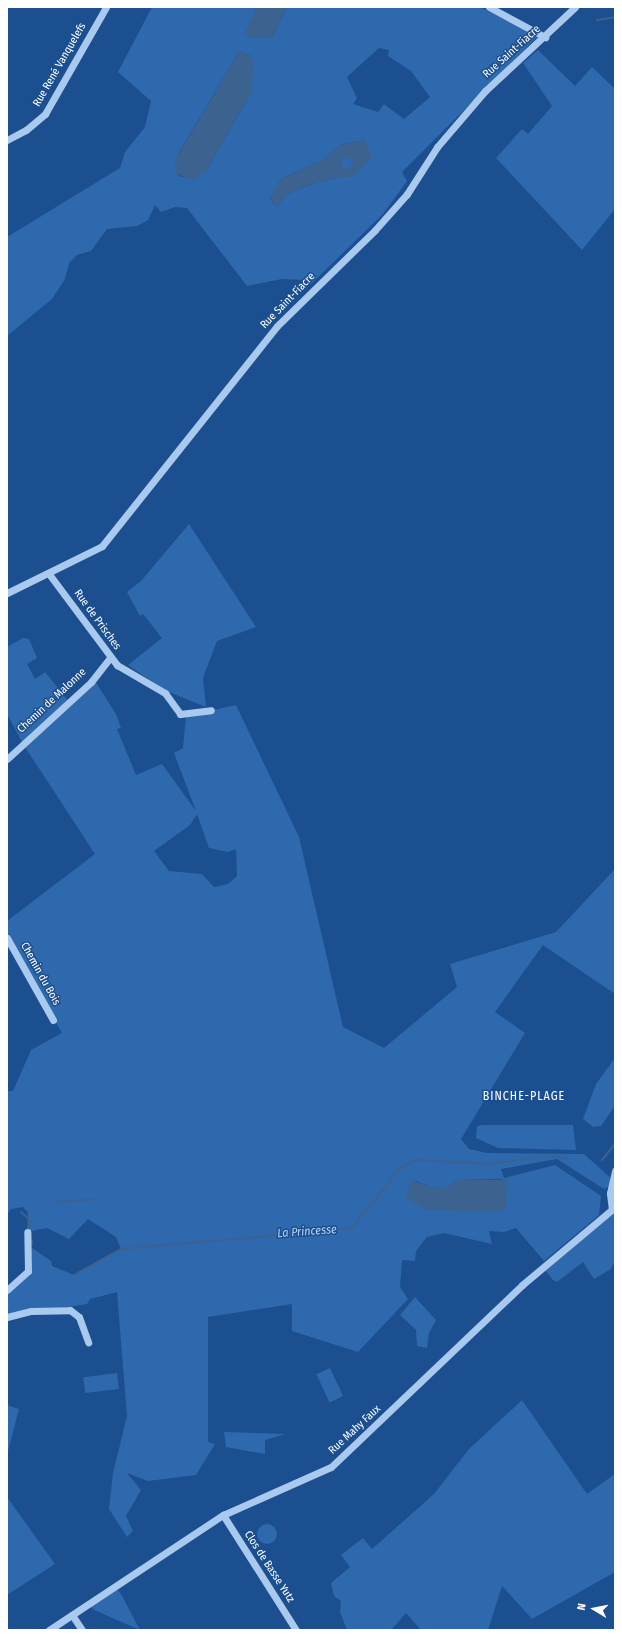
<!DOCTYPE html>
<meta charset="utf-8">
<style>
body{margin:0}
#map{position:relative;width:622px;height:1637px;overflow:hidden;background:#1b4f8f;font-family:"Fira Sans Condensed",sans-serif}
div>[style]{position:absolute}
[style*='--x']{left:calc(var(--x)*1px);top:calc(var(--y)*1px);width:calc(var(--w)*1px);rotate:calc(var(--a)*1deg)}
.green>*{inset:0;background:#2e69ad;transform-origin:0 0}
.round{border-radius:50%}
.water>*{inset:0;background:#3c6290}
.stream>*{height:2px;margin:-1px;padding:0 1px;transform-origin:1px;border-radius:1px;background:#3c6290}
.minor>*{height:7px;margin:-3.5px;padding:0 3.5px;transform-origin:3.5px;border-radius:3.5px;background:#a9c9ee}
span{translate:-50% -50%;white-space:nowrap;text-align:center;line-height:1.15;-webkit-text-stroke:3px #1b4f8f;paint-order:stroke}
.street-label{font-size:11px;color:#fff}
.neighbourhood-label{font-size:12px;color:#fff;letter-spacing:1px}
.water-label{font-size:12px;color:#b5d3f5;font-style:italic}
.frame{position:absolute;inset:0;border:8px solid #fff;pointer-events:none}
.north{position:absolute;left:574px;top:1589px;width:40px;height:40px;-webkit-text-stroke:3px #1b4f8f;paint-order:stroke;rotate:280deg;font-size:11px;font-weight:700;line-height:16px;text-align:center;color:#fff}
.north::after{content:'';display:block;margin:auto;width:14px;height:18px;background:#fff;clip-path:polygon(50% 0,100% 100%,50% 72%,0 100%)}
</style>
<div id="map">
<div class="green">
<div style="clip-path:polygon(evenodd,152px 7px,254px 7px,272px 38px,287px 7px,480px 7px,538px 36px,402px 172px,407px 181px,383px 214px,310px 285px,304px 280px,282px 279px,247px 286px,187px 208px,175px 207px,161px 212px,155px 205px,148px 220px,137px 226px,107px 229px,91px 251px,77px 255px,69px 263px,65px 279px,52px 299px,7px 336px,7px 237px,120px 168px,125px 152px,145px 127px,151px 101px,118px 72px,152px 7px,379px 48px,389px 50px,388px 56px,411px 71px,430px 97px,404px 119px,384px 104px,378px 112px,353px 104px,357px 98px,347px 77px,379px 48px,152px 7px,239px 52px,251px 56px,248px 98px,206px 171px,182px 177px,176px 174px,177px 156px,239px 52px,152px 7px,365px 140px,354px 177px,338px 177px,312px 184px,288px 194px,276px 207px,270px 198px,281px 179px,325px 159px,340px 145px,365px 140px)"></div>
<div style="clip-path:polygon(538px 50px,575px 86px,592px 67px,615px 89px,615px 209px,582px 250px,496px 158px,522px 129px,528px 134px,552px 106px,523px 63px)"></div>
<div class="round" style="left:340px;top:156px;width:14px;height:14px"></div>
<div style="clip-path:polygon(189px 524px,256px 627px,217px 641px,203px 678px,206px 707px,164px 690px,128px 665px,162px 638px,143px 614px,140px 616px,127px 592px,141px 581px)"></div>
<div style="clip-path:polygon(evenodd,23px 638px,29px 639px,37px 658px,27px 664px,35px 679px,45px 672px,69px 702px,93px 678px,116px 714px,121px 728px,117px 729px,136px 775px,162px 764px,196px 811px,174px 753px,183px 748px,186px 716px,236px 705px,299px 837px,343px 1027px,384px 1048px,457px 987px,450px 964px,556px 932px,615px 869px,615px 994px,543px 945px,495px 1012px,525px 1033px,461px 1139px,469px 1149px,487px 1153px,584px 1154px,612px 1179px,615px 1171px,615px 1194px,608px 1187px,604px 1189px,557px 1159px,501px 1169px,504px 1178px,555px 1165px,601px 1196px,599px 1215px,544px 1261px,516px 1228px,504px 1232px,489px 1231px,492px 1244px,444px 1233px,427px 1237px,416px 1251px,415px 1261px,402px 1260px,400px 1287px,408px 1299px,358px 1352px,292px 1331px,292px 1304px,208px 1317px,208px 1442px,215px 1444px,196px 1475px,148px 1481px,127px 1473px,141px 1490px,126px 1516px,133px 1531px,127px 1537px,109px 1509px,113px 1473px,127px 1416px,117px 1292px,90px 1299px,87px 1304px,7px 1317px,7px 1290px,26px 1275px,28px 1245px,51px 1261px,52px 1266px,74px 1275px,121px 1249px,116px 1237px,88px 1219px,69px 1239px,47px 1228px,27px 1232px,28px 1212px,23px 1207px,11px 1209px,7px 1214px,7px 1091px,13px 1091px,31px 1050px,62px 1033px,7px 938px,7px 921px,95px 854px,23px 744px,7px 714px,7px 647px,23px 638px,197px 814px,209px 848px,228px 852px,236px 849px,237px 876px,228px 884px,214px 887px,202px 874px,169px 871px,154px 851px,190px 825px,197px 814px,23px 638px,462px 1179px,504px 1179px,406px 1198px,416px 1181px,431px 1187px,447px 1187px,462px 1179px)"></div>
<div style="clip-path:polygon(615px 1058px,615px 1106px,601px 1126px,593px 1127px,583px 1119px,596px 1084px)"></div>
<div style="clip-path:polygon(482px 1125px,573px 1125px,576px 1150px,498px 1148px,476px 1138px,477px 1126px)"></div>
<div style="clip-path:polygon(615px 1213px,615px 1261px,611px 1269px,594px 1279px,583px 1262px,557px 1282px,553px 1280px,546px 1271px,547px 1266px)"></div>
<div style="clip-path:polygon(415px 1297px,436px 1320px,429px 1333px,427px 1348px,417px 1346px,416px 1330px,400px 1315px)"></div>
<div style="left:330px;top:1368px;width:31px;height:15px;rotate:65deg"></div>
<div style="left:117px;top:1373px;width:16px;height:34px;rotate:83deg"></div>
<div style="clip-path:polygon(522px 1400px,587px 1494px,615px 1474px,615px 1572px,532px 1619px,502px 1586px,488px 1630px,421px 1630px,406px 1613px,391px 1630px,347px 1630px,340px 1612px,341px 1601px,334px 1596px,331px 1583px,350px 1567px,341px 1555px,363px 1538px,372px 1549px,434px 1494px,469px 1449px)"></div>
<div style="clip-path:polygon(7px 1405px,19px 1409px,7px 1455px)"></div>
<div style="clip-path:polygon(224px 1432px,225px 1432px,285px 1434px,265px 1440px,265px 1454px,226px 1447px)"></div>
<div style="clip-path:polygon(7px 1497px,55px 1564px,7px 1595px)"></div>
<div class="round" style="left:257px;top:1524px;width:20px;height:20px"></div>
<div style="clip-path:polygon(114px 1586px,121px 1594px,140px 1630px,94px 1610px,88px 1604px)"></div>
</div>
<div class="water">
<div style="clip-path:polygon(254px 7px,287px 7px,272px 38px,251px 38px,244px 33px,255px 12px)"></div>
<div style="clip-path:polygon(239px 52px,251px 56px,253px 63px,252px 91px,206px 171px,194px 180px,176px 174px,175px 160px)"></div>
<div style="clip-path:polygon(evenodd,365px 140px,372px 157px,354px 177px,338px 177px,312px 184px,288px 194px,276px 207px,270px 197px,281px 179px,325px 159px,340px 145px,365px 140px,344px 157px,353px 160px,349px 170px,340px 165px,344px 157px)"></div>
<div style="clip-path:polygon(462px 1179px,507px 1180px,506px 1208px,496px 1212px,427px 1210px,406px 1198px,411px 1180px,431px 1187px,447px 1187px)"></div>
</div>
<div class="stream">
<div style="--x:597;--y:20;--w:18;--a:-9"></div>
<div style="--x:602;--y:1160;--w:21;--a:-51"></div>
<div style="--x:615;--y:1190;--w:1;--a:90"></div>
<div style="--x:57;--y:1202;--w:39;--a:-4"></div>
<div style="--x:21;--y:1212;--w:9;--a:41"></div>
<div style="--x:28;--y:1218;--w:26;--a:81"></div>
<div style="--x:74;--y:1275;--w:54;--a:-29"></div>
<div style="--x:121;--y:1249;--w:226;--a:-5.1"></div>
<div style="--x:346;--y:1229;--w:7;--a:-16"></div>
<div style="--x:353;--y:1227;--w:77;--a:-51.3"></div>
<div style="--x:401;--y:1167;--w:17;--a:-24"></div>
<div style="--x:417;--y:1160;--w:74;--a:3.1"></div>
<div style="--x:491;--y:1164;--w:57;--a:-8.1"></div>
<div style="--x:547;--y:1156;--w:19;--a:6"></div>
</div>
<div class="minor">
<div style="--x:489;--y:7;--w:64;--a:28.2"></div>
<div style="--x:7;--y:140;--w:21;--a:-28"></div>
<div style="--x:26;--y:130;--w:25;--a:-40"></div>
<div style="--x:45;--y:114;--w:123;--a:-60.3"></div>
<div style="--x:49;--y:574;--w:114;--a:53.2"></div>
<div style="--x:117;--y:665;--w:56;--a:30.3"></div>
<div style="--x:165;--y:693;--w:26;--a:54"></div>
<div style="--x:180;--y:714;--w:31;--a:-7"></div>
<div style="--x:7;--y:593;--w:106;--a:-26.3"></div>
<div style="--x:102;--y:546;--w:281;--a:-51.5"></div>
<div style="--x:277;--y:326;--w:137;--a:-44.4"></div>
<div style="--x:375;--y:230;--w:48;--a:-48.4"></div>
<div style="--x:407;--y:194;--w:56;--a:-57.4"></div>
<div style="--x:437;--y:147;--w:74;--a:-49.4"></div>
<div style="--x:485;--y:91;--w:123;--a:-43"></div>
<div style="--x:7;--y:759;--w:114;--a:-42.5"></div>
<div style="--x:91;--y:682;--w:31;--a:-52"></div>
<div style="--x:7;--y:938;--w:94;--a:60.7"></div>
<div style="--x:612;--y:1210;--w:17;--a:-97"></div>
<div style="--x:610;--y:1193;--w:23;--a:-77"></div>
<div style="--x:7;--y:1290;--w:28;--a:-42"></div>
<div style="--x:28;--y:1271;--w:39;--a:-91"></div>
<div style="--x:7;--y:1317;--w:25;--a:-14"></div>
<div style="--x:31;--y:1311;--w:39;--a:-1"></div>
<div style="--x:70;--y:1310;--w:11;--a:38"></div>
<div style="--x:79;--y:1317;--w:27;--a:70"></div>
<div style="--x:223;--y:1515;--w:136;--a:57.6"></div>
<div style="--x:72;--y:1615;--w:18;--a:56"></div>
<div style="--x:49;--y:1630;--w:209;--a:-33.5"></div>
<div style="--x:223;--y:1515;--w:118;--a:-24"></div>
<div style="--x:331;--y:1467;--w:264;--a:-43.6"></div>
<div style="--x:522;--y:1285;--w:121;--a:-40"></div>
</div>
<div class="street-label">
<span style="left:512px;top:52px;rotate:-42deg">Rue Saint-Fiacre</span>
<span style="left:60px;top:65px;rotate:-60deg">Rue René Vanquelefs</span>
<span style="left:288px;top:301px;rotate:-46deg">Rue Saint-Fiacre</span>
<span style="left:97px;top:620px;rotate:54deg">Rue de Prisches</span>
<span style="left:52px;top:701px;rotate:-43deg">Chemin de Malonne</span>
<span style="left:40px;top:974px;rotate:61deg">Chemin du Bois</span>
<span style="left:355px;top:1430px;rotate:-43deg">Rue Mahy Faux</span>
<span style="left:269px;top:1567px;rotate:57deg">Clos de Basse Yutz</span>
</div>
<div class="neighbourhood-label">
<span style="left:524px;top:1097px">BINCHE-PLAGE</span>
</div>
<div class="water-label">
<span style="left:307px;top:1232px;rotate:-4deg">La Princesse</span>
</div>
<div class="frame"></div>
<div class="north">N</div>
</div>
